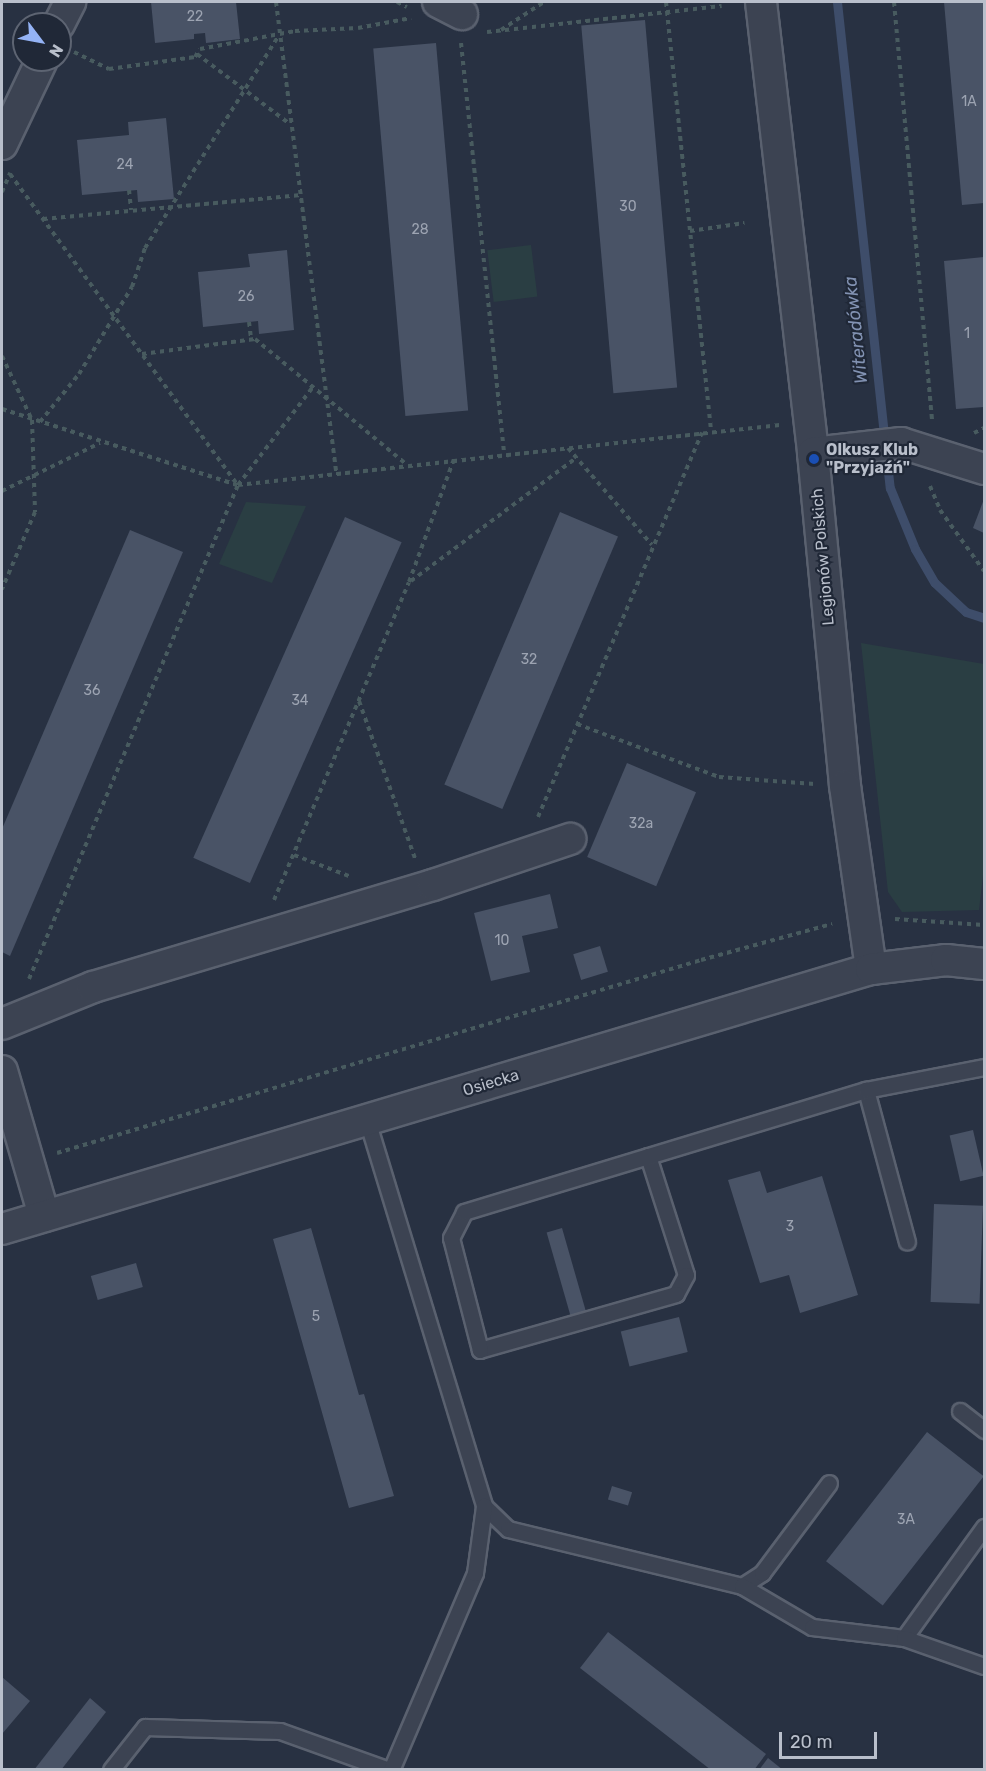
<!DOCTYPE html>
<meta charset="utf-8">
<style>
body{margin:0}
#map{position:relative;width:986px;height:1771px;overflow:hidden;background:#283142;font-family:Rubik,sans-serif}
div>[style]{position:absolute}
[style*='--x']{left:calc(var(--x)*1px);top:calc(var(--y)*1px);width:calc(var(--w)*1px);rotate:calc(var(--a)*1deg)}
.green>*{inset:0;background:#2a3e43;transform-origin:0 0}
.stream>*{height:9px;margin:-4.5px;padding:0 4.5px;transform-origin:4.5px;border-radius:4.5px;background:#3e4d6a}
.building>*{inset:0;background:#495366;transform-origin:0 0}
.path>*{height:4px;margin-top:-2px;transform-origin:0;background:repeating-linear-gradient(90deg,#485b5f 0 4.5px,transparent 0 9px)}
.roads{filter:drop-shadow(2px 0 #5a616f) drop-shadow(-2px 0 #5a616f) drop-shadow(0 2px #5a616f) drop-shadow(0 -2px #5a616f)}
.lane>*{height:15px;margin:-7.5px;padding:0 7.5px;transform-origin:7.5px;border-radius:7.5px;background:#3c4352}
.street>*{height:30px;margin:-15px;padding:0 15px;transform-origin:15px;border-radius:15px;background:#3c4352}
.dots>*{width:16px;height:16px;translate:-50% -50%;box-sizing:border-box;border:3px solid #202837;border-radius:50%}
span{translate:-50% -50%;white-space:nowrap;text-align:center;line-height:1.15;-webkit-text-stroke:4.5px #202837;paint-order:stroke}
.number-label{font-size:14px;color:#9da4b2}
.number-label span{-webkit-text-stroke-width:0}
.poi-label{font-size:16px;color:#b9bfcb;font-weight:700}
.left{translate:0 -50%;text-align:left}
.street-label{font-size:16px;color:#b9bfcb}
.water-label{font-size:18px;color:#8292b2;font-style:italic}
.frame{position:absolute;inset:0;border:3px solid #b9bfcb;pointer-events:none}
.north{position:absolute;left:12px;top:12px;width:60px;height:60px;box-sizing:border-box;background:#202837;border:2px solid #5d6472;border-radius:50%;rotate:122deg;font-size:16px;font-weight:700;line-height:24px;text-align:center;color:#b9bfcb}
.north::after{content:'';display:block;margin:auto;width:21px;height:27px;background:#94b3f5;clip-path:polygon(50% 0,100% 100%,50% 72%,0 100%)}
.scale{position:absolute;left:779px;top:1732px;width:98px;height:27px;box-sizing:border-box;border:3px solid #b9bfcb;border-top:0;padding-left:8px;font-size:18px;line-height:21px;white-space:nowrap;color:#b9bfcb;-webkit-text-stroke:4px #202837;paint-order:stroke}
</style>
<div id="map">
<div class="green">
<div style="left:531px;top:245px;width:52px;height:44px;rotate:83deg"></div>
<div style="clip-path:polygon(246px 502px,306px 506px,272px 583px,219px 564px)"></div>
<div style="clip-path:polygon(861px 643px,984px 664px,984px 867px,979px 910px,902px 912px,888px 892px)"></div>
</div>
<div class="stream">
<div style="--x:837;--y:2;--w:489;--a:83.8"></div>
<div style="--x:890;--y:488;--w:66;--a:67.7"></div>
<div style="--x:915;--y:549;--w:39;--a:60"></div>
<div style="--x:935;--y:583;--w:42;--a:43.1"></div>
<div style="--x:966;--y:612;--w:19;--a:18"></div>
</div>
<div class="building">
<div style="clip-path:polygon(151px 2px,236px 2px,240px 39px,206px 43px,205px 33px,194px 34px,194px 39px,155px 43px)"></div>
<div style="clip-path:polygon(944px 2px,984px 2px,984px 203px,962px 205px)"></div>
<div style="left:645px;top:20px;width:369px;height:64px;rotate:85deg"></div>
<div style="left:436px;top:43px;width:369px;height:63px;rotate:85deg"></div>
<div style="clip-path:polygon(166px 118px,174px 199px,138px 202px,137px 190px,82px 195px,77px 140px,129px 135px,128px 122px)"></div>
<div style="clip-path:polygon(287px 250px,294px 330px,259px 334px,258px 321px,203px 327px,198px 272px,250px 267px,248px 254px)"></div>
<div style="clip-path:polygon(984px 257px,984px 407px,956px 409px,944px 261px)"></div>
<div style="clip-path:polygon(984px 499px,984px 533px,973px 528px)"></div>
<div style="left:560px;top:512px;width:63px;height:296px;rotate:23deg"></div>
<div style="left:345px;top:517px;width:62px;height:373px;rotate:24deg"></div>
<div style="clip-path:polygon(130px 530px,183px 552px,10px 956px,2px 952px,2px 829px)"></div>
<div style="left:627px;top:763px;width:75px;height:102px;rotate:23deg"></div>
<div style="clip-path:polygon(550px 894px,558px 928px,522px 936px,530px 972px,491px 981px,474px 913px)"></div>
<div style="left:600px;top:946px;width:27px;height:28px;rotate:73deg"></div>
<div style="left:973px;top:1130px;width:47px;height:24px;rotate:77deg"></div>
<div style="clip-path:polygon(760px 1171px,767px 1193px,822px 1176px,858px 1295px,800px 1313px,789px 1275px,760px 1283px,728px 1180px)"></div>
<div style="left:934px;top:1204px;width:49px;height:98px;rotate:2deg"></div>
<div style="clip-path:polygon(311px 1228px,359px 1395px,364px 1394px,394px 1496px,349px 1508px,273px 1239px)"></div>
<div style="left:562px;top:1228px;width:104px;height:16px;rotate:74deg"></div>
<div style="left:136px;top:1263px;width:25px;height:47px;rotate:74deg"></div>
<div style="left:679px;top:1317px;width:36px;height:60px;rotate:76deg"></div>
<div style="left:927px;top:1432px;width:72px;height:164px;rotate:38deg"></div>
<div style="left:612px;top:1486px;width:21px;height:14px;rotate:17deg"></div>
<div style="clip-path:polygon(608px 1632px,766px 1754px,754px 1770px,711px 1770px,580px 1668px)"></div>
<div style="clip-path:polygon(2px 1677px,30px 1701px,2px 1734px)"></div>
<div style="clip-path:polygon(90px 1698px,106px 1712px,61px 1770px,34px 1770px)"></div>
<div style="clip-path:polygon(768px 1758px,783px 1770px,759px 1770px)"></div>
</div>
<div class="path">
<div style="--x:276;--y:2;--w:474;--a:82.7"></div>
<div style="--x:397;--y:2;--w:11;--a:27"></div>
<div style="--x:666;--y:2;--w:432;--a:84"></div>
<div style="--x:894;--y:2;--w:420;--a:84.8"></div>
<div style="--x:501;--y:30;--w:51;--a:-33.1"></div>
<div style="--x:487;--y:32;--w:236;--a:-6.3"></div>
<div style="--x:461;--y:43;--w:413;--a:84"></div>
<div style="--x:74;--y:52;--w:39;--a:26"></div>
<div style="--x:109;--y:69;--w:87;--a:-7.9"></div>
<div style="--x:195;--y:57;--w:9;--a:-58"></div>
<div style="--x:200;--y:49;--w:97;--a:-10.7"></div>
<div style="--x:295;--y:31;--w:63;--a:-2.7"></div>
<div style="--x:358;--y:28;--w:54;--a:-10.7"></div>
<div style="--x:197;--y:54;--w:116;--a:37"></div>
<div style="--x:10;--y:174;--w:386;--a:53.8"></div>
<div style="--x:129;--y:190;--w:20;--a:84"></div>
<div style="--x:2;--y:192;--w:21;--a:-67"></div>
<div style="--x:43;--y:219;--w:259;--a:-5.3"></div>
<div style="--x:690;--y:231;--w:55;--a:-8.4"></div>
<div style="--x:249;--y:322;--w:17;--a:83"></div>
<div style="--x:142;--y:354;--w:114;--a:-7.6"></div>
<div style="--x:255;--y:339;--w:196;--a:39.6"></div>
<div style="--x:2;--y:356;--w:71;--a:64.9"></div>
<div style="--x:32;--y:420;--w:92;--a:88.1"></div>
<div style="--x:35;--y:512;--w:84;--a:113.2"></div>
<div style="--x:2;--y:409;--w:248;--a:17.9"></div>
<div style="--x:238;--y:485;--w:545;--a:-6.32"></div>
<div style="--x:40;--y:422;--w:62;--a:-50.9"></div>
<div style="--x:79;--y:374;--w:102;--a:-58.7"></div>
<div style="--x:132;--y:287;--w:41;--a:-71.6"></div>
<div style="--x:145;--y:248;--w:249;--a:-57.8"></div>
<div style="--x:974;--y:433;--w:11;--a:-27"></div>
<div style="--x:568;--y:448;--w:128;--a:49.1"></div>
<div style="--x:930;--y:486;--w:26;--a:67"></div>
<div style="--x:940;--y:510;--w:75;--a:54.2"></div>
<div style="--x:2;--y:491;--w:109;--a:-26.1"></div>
<div style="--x:411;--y:581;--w:206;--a:-36.7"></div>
<div style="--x:359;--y:701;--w:167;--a:70.4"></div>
<div style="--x:577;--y:724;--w:152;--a:20.5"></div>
<div style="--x:719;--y:777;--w:96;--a:4.2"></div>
<div style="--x:538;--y:817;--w:418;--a:-66.9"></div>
<div style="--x:294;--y:855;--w:59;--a:20.9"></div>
<div style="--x:274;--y:900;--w:345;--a:-67"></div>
<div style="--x:409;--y:582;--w:131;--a:-69.9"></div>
<div style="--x:895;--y:919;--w:89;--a:3.9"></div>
<div style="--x:29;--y:979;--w:536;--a:-67.07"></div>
<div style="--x:238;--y:485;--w:123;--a:-52.6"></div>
<div style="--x:57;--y:1153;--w:672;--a:-16.68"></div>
<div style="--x:701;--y:960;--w:136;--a:-15.4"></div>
</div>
<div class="roads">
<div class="lane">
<div style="--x:866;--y:1090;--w:157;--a:74.9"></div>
<div style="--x:367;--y:1120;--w:403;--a:73.1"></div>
<div style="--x:484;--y:1506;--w:33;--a:44"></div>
<div style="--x:508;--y:1529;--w:241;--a:13.7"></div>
<div style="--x:742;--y:1586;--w:24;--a:-33"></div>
<div style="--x:762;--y:1573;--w:112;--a:-53.3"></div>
<div style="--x:648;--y:1156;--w:125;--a:72.3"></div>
<div style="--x:686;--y:1275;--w:21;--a:118"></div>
<div style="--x:676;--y:1294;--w:204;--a:164.1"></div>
<div style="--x:480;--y:1350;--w:116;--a:-104.5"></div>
<div style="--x:451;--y:1238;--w:29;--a:-63"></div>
<div style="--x:464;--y:1212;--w:420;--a:-16.9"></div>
<div style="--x:866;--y:1090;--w:120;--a:-11"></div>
<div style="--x:960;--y:1411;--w:31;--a:38"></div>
<div style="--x:742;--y:1586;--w:81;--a:30.4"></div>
<div style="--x:812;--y:1627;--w:93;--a:6.8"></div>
<div style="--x:904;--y:1638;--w:137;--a:-54.2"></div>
<div style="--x:904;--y:1638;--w:85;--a:19.3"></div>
<div style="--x:111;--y:1770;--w:55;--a:-51.7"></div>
<div style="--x:145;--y:1727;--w:135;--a:1.7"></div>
<div style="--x:280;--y:1731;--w:116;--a:19.7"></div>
<div style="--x:391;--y:1770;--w:214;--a:-66.9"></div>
<div style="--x:475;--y:1573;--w:68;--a:-82.3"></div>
</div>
<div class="street">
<div style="--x:438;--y:2;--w:27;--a:27"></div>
<div style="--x:761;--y:2;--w:454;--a:83.4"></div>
<div style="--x:813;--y:453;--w:335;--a:84.5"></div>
<div style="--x:845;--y:786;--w:185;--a:81.9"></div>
<div style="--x:59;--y:24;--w:25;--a:-63"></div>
<div style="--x:2;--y:144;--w:93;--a:-64.5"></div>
<div style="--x:813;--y:453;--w:89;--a:-6.5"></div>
<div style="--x:901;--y:443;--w:87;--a:17.4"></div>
<div style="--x:2;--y:1024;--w:98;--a:-22.1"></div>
<div style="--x:93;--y:987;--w:355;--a:-16.7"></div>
<div style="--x:433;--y:885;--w:145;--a:-18.6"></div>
<div style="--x:2;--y:1071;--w:151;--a:73.8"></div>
<div style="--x:2;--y:1229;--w:907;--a:-16.66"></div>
<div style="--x:871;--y:969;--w:76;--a:-6.8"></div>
<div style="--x:946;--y:960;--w:38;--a:6"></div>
</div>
</div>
<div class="dots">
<div style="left:814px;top:459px;background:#1a4fb4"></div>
</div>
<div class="number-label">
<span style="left:195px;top:17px">22</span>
<span style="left:969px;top:102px">1A</span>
<span style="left:125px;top:165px">24</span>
<span style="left:628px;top:207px">30</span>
<span style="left:420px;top:230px">28</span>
<span style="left:246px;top:297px">26</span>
<span style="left:967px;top:334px">1</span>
<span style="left:529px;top:660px">32</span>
<span style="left:92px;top:691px">36</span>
<span style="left:300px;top:701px">34</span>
<span style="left:641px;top:824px">32a</span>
<span style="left:502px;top:941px">10</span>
<span style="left:790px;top:1227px">3</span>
<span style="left:316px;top:1317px">5</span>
<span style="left:906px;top:1520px">3A</span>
</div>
<div class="poi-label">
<span class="left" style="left:826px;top:459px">Olkusz Klub<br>"Przyjaźń"</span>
</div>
<div class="street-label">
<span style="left:823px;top:557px;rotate:-95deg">Legionów Polskich</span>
<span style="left:491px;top:1083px;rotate:-17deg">Osiecka</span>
</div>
<div class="water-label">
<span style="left:856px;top:330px;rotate:-96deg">Witeradówka</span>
</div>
<div class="frame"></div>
<div class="north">N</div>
<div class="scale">20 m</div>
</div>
